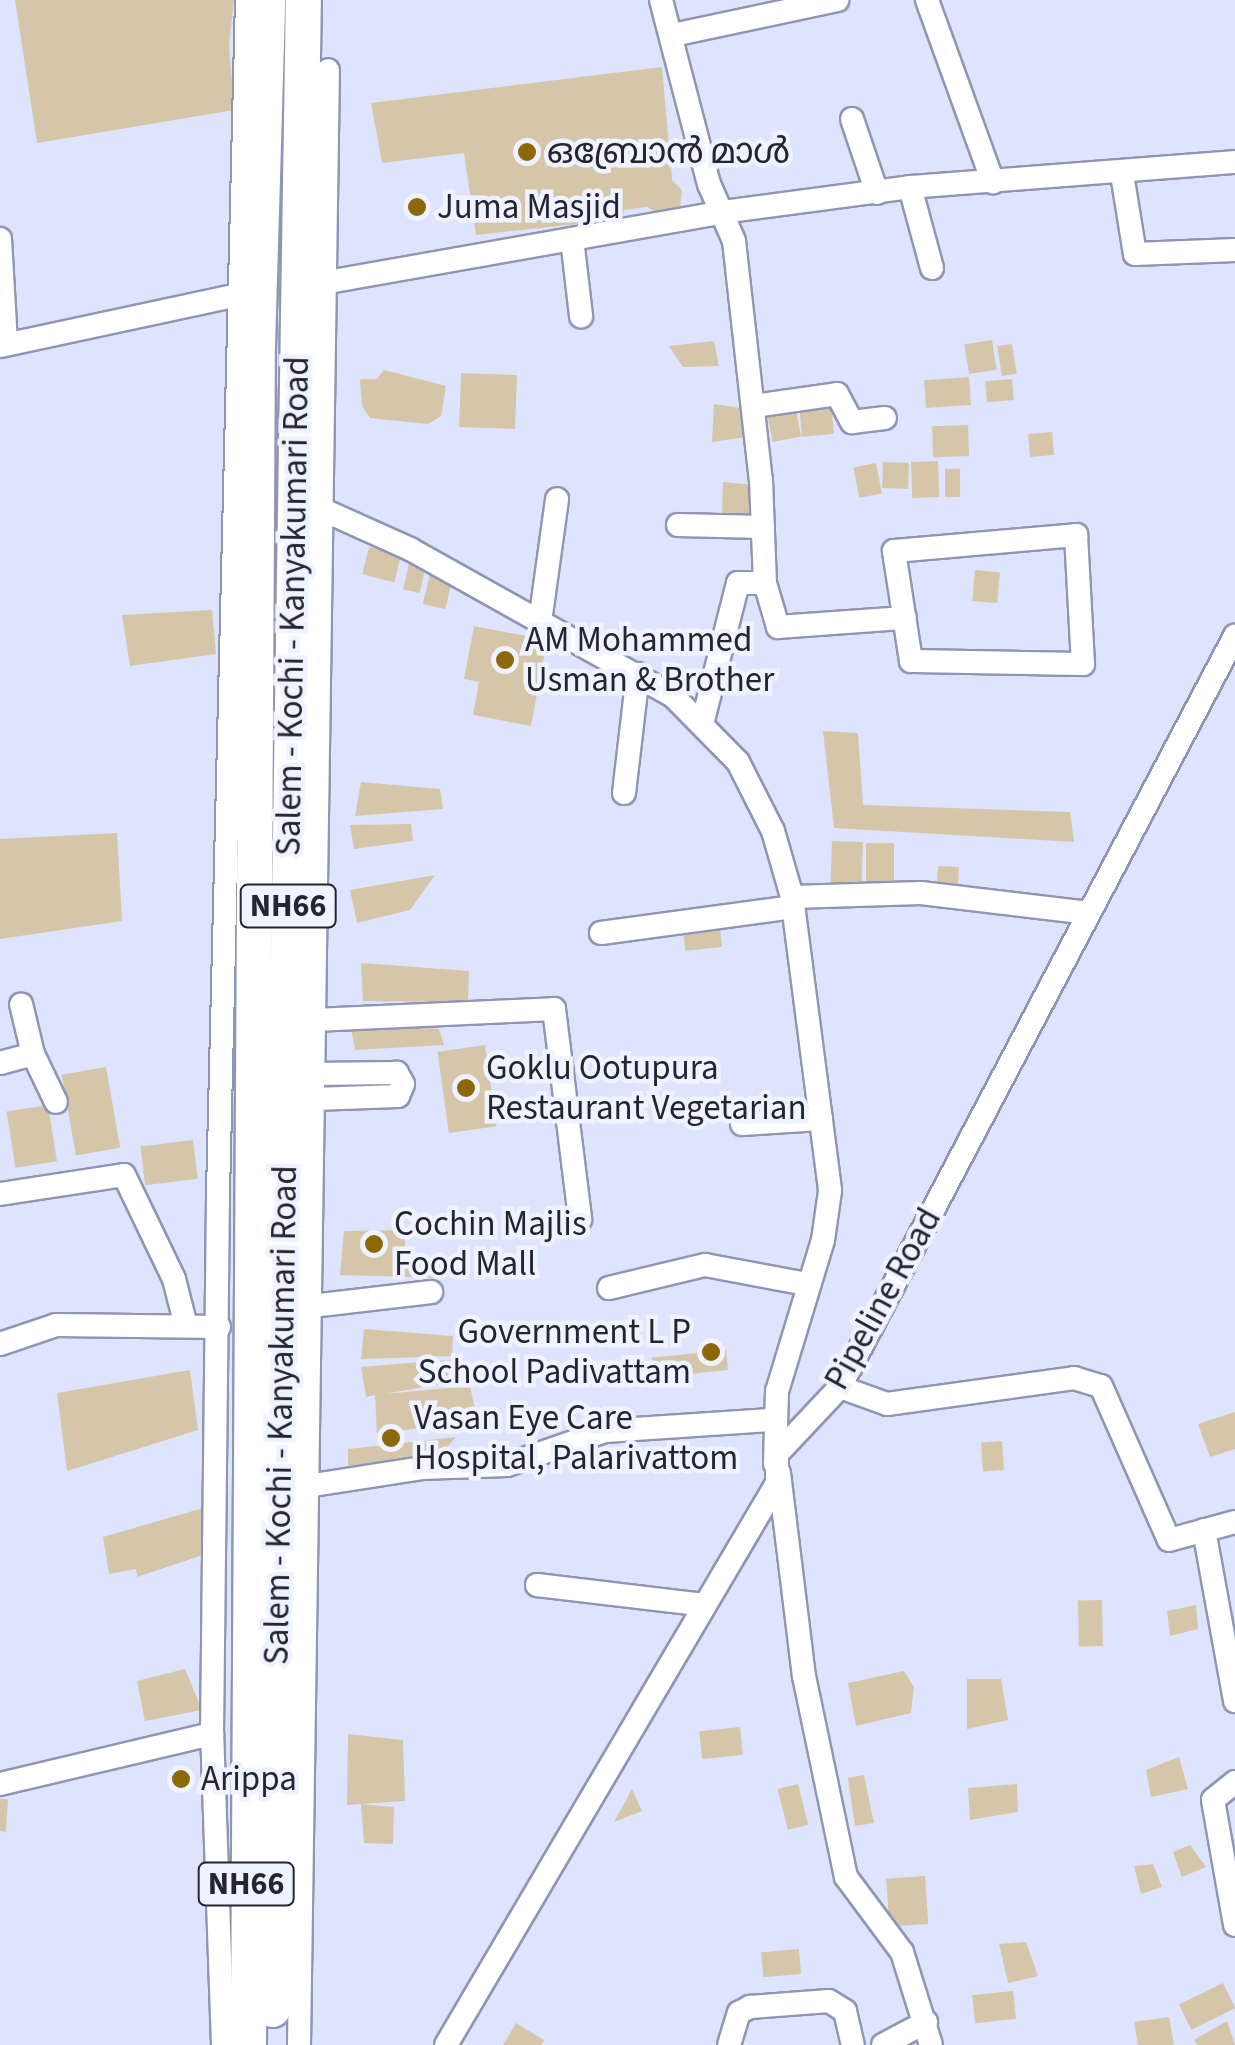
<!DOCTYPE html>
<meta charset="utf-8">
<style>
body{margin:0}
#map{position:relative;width:1235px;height:2045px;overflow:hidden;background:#dee4fd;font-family:"Source Sans 3","Noto Sans Malayalam",sans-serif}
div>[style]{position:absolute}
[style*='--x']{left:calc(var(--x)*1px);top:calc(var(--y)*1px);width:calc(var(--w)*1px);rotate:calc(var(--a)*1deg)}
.building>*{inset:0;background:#d5c6a9;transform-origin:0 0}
.roads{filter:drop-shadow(2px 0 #8f96b3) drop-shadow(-2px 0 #8f96b3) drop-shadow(0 2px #8f96b3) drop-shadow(0 -2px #8f96b3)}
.minor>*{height:22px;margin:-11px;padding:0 11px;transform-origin:11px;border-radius:11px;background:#fff}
.highway>*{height:35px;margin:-17.5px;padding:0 17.5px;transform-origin:17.5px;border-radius:17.5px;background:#fff}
.dots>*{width:28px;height:28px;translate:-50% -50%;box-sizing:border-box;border:5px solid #eff2ff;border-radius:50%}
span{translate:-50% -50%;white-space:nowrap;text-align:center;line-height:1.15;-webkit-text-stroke:9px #eff2ff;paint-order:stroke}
.shield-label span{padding:2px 8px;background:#eff2ff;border:2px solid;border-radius:8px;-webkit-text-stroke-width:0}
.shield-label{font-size:32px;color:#232531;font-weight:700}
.poi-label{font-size:35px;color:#232531}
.left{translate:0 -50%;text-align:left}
.right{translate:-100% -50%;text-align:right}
.street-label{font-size:35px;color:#232531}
</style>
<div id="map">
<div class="building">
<div style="clip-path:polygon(15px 0,234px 0,229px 45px,234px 110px,37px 143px)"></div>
<div style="clip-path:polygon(662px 67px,672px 180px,682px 190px,680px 208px,662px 215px,647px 207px,624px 210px,623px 219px,476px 235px,464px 153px,382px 163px,371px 103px)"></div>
<div style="left:992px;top:340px;width:30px;height:28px;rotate:81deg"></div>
<div style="clip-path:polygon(714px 341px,719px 366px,683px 367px,669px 346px)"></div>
<div style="left:1012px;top:344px;width:30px;height:15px;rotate:81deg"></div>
<div style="clip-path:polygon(384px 370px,446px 386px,441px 416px,428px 424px,370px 418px,362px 406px,360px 379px,377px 379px)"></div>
<div style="left:461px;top:373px;width:56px;height:54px;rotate:2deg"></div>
<div style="left:969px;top:377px;width:28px;height:45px;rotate:86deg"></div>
<div style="left:1012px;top:379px;width:21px;height:27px;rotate:85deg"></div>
<div style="left:831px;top:401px;width:33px;height:32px;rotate:85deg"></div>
<div style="clip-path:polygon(714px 404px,748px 409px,746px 437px,712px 442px)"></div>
<div style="left:795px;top:405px;width:32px;height:29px;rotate:79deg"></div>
<div style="left:968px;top:425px;width:31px;height:36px;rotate:88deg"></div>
<div style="left:1052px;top:432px;width:23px;height:24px;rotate:85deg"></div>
<div style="left:938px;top:461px;width:36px;height:27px;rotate:88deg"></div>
<div style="left:883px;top:462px;width:26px;height:26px;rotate:2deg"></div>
<div style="left:876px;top:463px;width:31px;height:23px;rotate:79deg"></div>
<div style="left:945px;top:469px;width:15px;height:28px"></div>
<div style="clip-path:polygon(723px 482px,755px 485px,755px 520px,722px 517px)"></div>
<div style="left:369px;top:547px;width:33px;height:28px;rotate:14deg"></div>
<div style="left:410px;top:559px;width:17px;height:31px;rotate:13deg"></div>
<div style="left:431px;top:569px;width:23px;height:36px;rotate:13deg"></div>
<div style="left:975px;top:570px;width:25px;height:31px;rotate:5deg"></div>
<div style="clip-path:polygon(212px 610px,216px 654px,130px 666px,122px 615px)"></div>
<div style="clip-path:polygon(474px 626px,547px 640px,531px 726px,473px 715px,479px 682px,464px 679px)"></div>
<div style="clip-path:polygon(823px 731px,858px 733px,863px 805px,1070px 812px,1074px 842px,834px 828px)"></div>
<div style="clip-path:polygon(361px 782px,440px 789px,443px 809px,355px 816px)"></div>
<div style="clip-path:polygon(411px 824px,413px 841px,354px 849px,350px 825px)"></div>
<div style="clip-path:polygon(117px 833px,122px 921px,0 939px,0 839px)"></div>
<div style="left:832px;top:841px;width:31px;height:46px;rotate:2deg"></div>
<div style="left:866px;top:843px;width:28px;height:46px"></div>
<div style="left:938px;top:866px;width:21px;height:23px;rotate:3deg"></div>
<div style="clip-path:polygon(435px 875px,410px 910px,357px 923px,350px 890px)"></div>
<div style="left:720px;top:927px;width:20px;height:37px;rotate:84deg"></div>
<div style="clip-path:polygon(361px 963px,469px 971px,468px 1002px,363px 1001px)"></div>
<div style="clip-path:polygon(350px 1022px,439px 1029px,444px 1045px,355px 1050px)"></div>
<div style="left:485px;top:1045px;width:82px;height:48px;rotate:82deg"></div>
<div style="left:106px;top:1067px;width:82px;height:45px;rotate:80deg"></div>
<div style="left:48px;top:1105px;width:57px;height:42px;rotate:81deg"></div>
<div style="left:193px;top:1140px;width:39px;height:53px;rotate:83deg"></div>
<div style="clip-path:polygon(404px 1230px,406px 1257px,447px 1260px,447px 1278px,340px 1275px,344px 1231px)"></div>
<div style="clip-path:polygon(364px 1329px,453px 1336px,452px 1356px,361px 1359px)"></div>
<div style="left:726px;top:1350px;width:20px;height:75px;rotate:84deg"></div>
<div style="clip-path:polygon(459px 1359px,463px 1380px,384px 1394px,470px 1386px,477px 1420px,377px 1434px,375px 1395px,366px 1397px,361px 1367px)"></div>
<div style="clip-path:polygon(190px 1370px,198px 1430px,67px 1471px,57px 1393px)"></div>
<div style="clip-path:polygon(1235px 1412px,1235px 1449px,1210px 1457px,1198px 1424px)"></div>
<div style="clip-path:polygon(456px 1437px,445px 1450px,348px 1467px,348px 1449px)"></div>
<div style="left:1002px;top:1441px;width:29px;height:21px;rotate:86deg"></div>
<div style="clip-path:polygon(210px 1506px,209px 1553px,137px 1577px,136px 1569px,109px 1574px,103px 1537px)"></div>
<div style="left:1102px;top:1600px;width:46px;height:24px;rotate:89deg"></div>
<div style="clip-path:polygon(1196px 1605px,1198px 1629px,1170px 1636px,1167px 1611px)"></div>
<div style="clip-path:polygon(185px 1669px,202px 1710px,145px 1721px,137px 1681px)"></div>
<div style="clip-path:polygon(904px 1671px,914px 1687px,911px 1713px,856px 1726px,848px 1683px)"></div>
<div style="clip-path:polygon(967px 1679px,1001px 1679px,1008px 1720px,967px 1729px)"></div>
<div style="left:740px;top:1727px;width:28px;height:41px;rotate:84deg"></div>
<div style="clip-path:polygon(348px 1734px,403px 1740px,405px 1801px,361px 1804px,394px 1807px,393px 1844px,364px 1843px,361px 1804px,347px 1805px)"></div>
<div style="clip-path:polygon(1179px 1757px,1188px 1789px,1151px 1797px,1146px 1770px)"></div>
<div style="clip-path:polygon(864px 1775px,874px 1823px,855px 1826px,848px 1778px)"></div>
<div style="left:798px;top:1784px;width:42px;height:21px;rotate:76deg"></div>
<div style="clip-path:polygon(1017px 1784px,1018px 1812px,970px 1820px,968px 1788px)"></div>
<div style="clip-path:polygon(632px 1789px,642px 1811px,614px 1822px)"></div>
<div style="clip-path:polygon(0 1799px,8px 1799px,6px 1832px,0 1831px)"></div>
<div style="clip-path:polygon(1190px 1845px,1206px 1867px,1182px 1877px,1173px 1852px)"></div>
<div style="clip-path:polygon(1153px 1864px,1162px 1887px,1141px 1894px,1134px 1866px)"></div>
<div style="left:925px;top:1876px;width:48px;height:39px;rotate:86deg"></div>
<div style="clip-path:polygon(1026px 1942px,1038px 1976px,1008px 1983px,999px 1944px)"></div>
<div style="left:799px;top:1949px;width:25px;height:38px;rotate:85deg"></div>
<div style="left:1223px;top:1983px;width:28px;height:49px;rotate:64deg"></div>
<div style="left:1013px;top:1991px;width:28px;height:41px;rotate:84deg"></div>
<div style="clip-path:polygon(1169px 2017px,1174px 2045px,1138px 2045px,1134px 2022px)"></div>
<div style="clip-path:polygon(1227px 2021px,1235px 2045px,1197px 2045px,1194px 2040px)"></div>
<div style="clip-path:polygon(516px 2023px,544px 2040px,541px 2045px,503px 2045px)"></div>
</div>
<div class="roads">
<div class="minor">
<div style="--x:661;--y:0;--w:190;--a:75.4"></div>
<div style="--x:709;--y:184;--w:62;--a:66.3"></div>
<div style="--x:734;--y:241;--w:241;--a:83.6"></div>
<div style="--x:761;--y:480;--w:103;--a:87.8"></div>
<div style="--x:765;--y:583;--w:27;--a:180"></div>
<div style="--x:738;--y:583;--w:141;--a:104.3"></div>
<div style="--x:927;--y:0;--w:194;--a:70.1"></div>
<div style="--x:673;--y:35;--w:168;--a:-12"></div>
<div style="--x:852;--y:119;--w:78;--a:71.3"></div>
<div style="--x:1122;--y:174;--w:81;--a:80.8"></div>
<div style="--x:1135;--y:254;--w:100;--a:-2.3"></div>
<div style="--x:910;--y:187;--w:84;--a:74.8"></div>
<div style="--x:0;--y:239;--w:104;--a:86.7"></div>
<div style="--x:572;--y:239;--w:78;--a:83.3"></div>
<div style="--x:328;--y:282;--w:401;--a:-10"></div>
<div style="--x:723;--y:212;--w:189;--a:-7.6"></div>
<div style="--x:910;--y:187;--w:326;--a:-4.4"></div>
<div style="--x:0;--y:346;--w:242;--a:-12.1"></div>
<div style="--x:754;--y:406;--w:84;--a:-8.2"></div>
<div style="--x:837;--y:394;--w:32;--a:62"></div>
<div style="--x:852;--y:422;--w:33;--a:-7"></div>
<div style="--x:310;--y:504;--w:110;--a:24.2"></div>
<div style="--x:410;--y:549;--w:301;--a:29.2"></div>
<div style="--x:673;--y:696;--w:93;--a:45.4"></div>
<div style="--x:738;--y:762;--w:77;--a:63.1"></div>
<div style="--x:773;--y:831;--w:69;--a:73.9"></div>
<div style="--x:792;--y:897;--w:296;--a:82.6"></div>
<div style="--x:830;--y:1191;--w:49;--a:98.1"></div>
<div style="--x:823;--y:1240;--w:158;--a:106.9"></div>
<div style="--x:777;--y:1391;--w:73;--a:91.6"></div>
<div style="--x:678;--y:525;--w:85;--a:1.3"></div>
<div style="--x:1076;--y:535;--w:129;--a:86.9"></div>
<div style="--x:1083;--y:664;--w:172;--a:-179"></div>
<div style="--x:911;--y:661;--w:111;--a:-98.8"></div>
<div style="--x:894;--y:551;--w:183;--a:-5"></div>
<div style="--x:765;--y:583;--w:46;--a:73.5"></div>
<div style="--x:778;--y:627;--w:127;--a:-4.1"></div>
<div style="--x:540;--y:622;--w:124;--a:-82.1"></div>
<div style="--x:624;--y:793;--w:120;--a:-83.3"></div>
<div style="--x:792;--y:897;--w:129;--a:-1.8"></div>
<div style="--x:921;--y:893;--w:169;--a:6.8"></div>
<div style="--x:601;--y:933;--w:194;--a:-7.7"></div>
<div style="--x:314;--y:1020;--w:240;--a:-2.6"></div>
<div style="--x:554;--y:1009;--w:212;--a:82.9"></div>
<div style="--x:33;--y:1054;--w:53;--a:64.4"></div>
<div style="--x:0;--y:1063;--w:34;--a:-15"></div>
<div style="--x:33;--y:1054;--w:51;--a:-103.5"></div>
<div style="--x:313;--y:1099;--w:85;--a:-2"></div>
<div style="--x:398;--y:1096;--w:13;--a:-67"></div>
<div style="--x:403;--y:1084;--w:13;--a:-119"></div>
<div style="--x:397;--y:1073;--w:84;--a:179.3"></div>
<div style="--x:742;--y:1124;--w:79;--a:-3.6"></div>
<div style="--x:0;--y:1194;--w:125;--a:-8.7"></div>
<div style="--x:124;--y:1175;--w:115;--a:64.3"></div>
<div style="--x:174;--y:1279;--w:44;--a:75.7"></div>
<div style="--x:609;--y:1288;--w:99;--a:-13.5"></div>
<div style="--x:705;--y:1265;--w:104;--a:10.6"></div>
<div style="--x:312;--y:1306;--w:120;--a:-6.7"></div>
<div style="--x:0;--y:1344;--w:59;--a:-18.7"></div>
<div style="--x:56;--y:1325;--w:163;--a:0.7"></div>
<div style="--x:840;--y:1387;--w:50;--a:19.9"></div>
<div style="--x:887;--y:1404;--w:189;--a:-7.9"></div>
<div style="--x:1074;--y:1378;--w:28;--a:17"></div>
<div style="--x:1101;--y:1386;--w:168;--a:66.2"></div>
<div style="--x:1169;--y:1540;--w:68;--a:-15.3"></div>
<div style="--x:779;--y:1473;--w:205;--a:83"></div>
<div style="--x:804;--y:1676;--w:205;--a:78.2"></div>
<div style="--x:846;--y:1877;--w:94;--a:53.3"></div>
<div style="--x:902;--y:1952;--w:97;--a:72.7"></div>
<div style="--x:307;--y:1486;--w:116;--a:-8.9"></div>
<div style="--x:422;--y:1468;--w:85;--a:-2"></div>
<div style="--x:507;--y:1465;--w:104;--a:-19.1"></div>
<div style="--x:605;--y:1431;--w:166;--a:-3.8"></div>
<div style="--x:1204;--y:1530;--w:174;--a:79.7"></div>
<div style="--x:537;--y:1585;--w:169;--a:6.8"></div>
<div style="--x:1235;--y:1782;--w:28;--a:141"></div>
<div style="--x:1213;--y:1800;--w:127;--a:80"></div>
<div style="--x:0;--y:1784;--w:218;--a:-13.3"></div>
<div style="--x:223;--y:2045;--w:311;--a:-92"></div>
<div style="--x:212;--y:1734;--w:541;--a:-89.36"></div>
<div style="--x:218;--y:1193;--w:1193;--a:-88.61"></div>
<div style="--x:299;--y:2045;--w:1975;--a:-89.16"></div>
<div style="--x:446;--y:2045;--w:652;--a:-59.5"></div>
<div style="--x:777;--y:1483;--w:29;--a:-90"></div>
<div style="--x:777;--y:1454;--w:92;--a:-46.8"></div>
<div style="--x:840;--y:1387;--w:849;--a:-62.26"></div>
<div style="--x:729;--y:2045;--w:34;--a:-73"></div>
<div style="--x:739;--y:2013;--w:13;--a:-29"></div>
<div style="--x:750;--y:2007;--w:79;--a:-4.3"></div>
<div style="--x:829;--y:2001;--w:19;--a:32"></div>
<div style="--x:845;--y:2011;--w:35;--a:77"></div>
<div style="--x:883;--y:2045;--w:49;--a:-28.1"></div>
</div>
<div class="highway">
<div style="--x:272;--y:2009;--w:2009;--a:-89.12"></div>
<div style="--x:248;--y:2045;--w:1700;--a:-89.7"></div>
<div style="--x:257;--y:345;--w:345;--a:-88.3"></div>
</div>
</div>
<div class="dots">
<div style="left:527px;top:152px;background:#8b6808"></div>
<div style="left:417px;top:207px;background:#8b6808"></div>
<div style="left:505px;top:660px;background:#8b6808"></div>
<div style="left:466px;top:1088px;background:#8b6808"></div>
<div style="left:374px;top:1244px;background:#8b6808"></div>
<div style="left:711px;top:1352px;background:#8b6808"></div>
<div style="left:391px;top:1438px;background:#8b6808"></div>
<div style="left:181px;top:1779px;background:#8b6808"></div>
</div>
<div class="shield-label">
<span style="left:288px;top:906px">NH66</span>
<span style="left:246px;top:1884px">NH66</span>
</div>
<div class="poi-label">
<span class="left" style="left:547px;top:152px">ഒബ്രോൻ മാൾ</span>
<span class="left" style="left:437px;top:207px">Juma Masjid</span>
<span class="left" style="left:525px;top:660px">AM Mohammed<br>Usman &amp; Brother</span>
<span class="left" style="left:486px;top:1088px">Goklu Ootupura<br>Restaurant Vegetarian</span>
<span class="left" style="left:394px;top:1244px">Cochin Majlis<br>Food Mall</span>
<span class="right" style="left:691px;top:1352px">Government L P<br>School Padivattam</span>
<span class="left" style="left:414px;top:1438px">Vasan Eye Care<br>Hospital, Palarivattom</span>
<span class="left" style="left:201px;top:1779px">Arippa</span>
</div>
<div class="street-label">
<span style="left:293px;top:606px;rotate:-89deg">Salem - Kochi - Kanyakumari Road</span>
<span style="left:883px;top:1299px;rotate:-61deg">Pipeline Road</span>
<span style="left:281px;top:1415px;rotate:-89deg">Salem - Kochi - Kanyakumari Road</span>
</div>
</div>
